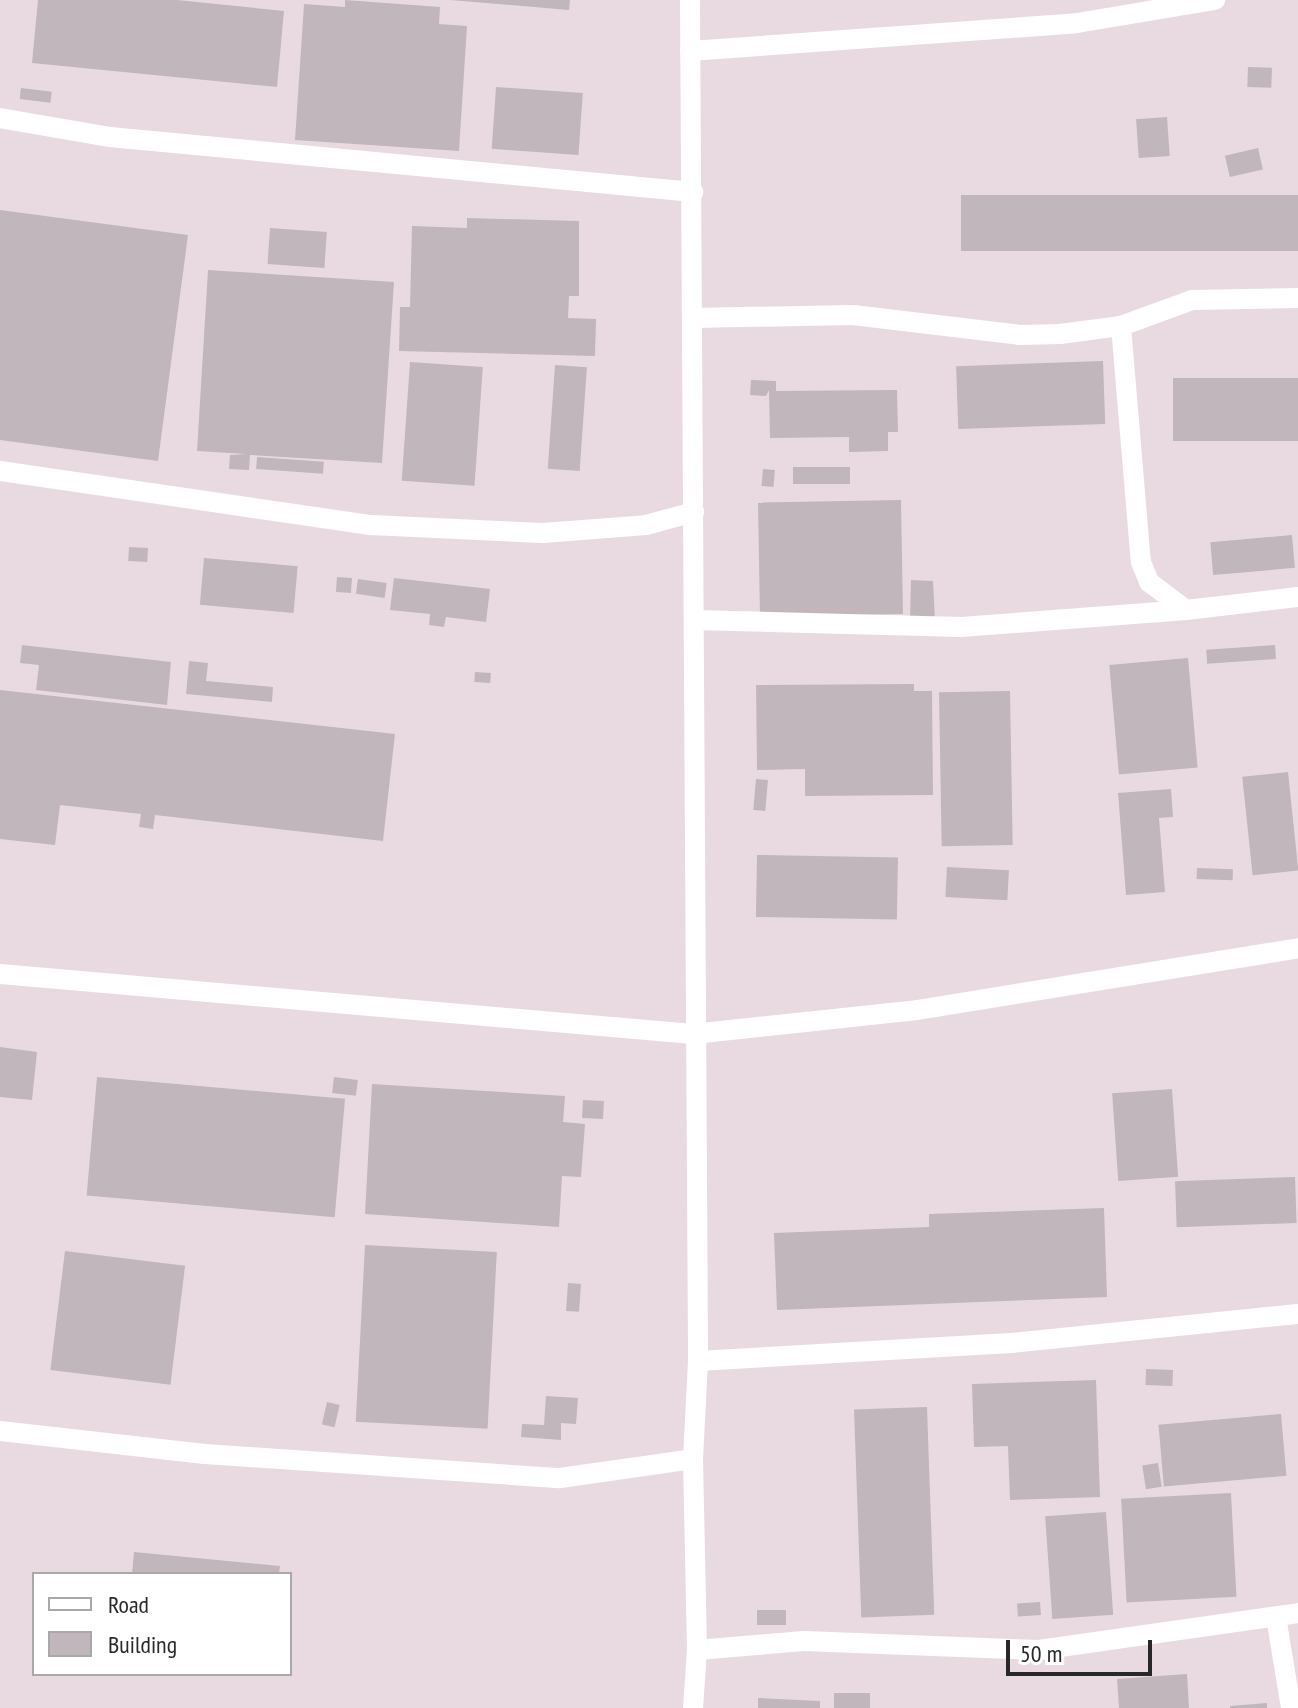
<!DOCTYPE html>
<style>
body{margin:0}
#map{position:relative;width:1298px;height:1708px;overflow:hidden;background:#e9dae1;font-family:"PT Sans Narrow",sans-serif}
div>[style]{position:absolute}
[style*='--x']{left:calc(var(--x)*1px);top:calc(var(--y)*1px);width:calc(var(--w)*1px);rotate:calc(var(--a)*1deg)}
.building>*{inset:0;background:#c1b6bb;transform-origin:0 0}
.minor>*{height:20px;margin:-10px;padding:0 10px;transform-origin:10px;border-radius:10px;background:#fff}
span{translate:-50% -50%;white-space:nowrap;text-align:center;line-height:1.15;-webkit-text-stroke:7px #fff;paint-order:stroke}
.legend{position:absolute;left:32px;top:1572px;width:260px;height:104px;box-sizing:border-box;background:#fff;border:2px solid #a9a9a9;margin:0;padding:10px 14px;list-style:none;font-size:24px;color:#282828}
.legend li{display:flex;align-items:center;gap:16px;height:40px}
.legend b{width:40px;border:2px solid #a9a9a9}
.scale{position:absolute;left:1006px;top:1640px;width:146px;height:36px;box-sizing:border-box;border:4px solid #282828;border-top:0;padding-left:10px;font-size:24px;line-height:28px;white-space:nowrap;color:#282828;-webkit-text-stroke:6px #fff;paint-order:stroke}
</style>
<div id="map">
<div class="building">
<div style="clip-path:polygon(38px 0,177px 0,284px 11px,277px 87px,32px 63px)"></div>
<div style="clip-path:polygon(345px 0,440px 7px,439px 24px,467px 26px,459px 151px,295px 140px,304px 4px,345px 7px)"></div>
<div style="clip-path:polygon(450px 0,570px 0,569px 10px)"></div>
<div style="left:1248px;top:67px;width:24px;height:20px;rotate:2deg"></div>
<div style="left:496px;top:87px;width:87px;height:62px;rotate:4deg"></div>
<div style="left:21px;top:88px;width:31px;height:11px;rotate:7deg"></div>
<div style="left:1167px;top:117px;width:39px;height:31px;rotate:86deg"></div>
<div style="left:1258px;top:148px;width:22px;height:34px;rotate:77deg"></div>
<div style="left:1298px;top:195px;width:56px;height:337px;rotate:90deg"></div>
<div style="clip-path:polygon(0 210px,188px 235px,158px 461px,0 440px)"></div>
<div style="clip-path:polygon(467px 218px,579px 221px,579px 296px,569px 296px,568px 318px,596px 319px,595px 356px,399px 351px,400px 307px,410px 307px,412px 226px,467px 228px)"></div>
<div style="left:270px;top:228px;width:57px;height:36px;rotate:4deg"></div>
<div style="clip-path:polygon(208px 270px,394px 282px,382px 463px,250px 455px,249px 470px,229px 469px,230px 455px,246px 454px,197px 451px)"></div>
<div style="left:1103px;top:361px;width:63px;height:147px;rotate:88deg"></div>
<div style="left:410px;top:362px;width:73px;height:119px;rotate:4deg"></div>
<div style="left:555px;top:365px;width:32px;height:104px;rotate:4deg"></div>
<div style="left:1298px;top:378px;width:63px;height:125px;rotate:90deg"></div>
<div style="clip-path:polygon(751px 380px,776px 381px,776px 391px,897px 390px,898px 432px,888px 432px,888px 451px,849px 452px,849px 437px,770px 438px,769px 390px,766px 396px,750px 395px)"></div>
<div style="left:257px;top:457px;width:67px;height:12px;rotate:4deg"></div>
<div style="left:793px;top:467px;width:57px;height:17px"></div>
<div style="left:763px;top:469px;width:12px;height:17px;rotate:5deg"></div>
<div style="left:901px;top:500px;width:114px;height:143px;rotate:89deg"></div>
<div style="left:1292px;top:535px;width:33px;height:82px;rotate:85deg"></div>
<div style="left:129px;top:547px;width:19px;height:14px;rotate:3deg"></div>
<div style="left:204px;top:558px;width:94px;height:47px;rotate:5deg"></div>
<div style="left:337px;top:577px;width:15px;height:15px;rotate:4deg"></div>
<div style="clip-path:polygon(394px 578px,490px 589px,486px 622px,446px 617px,444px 627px,429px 625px,430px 614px,390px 610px)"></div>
<div style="left:358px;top:579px;width:29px;height:15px;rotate:8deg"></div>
<div style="clip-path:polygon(911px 580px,933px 581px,935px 621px,910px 620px)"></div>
<div style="clip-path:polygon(22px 645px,171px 662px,167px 705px,36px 690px,39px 665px,20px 663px)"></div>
<div style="left:1275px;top:645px;width:14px;height:69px;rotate:86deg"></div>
<div style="left:1188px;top:658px;width:110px;height:79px;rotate:85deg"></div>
<div style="clip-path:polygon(189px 661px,208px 663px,206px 681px,273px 687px,272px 702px,186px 694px)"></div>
<div style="left:475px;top:672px;width:16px;height:10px;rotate:4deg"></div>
<div style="clip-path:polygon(914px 684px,914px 691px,932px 691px,933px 795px,805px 796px,805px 769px,757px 770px,756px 685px)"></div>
<div style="clip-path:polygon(0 690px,395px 734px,383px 841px,155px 815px,153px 829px,139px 827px,141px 814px,60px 805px,55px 845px,0 839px)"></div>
<div style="left:1010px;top:691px;width:154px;height:71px;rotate:89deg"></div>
<div style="left:1288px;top:772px;width:99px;height:46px;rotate:84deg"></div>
<div style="left:756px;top:779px;width:12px;height:31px;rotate:5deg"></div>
<div style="clip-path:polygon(1171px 789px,1173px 817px,1159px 818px,1165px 892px,1126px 895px,1118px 793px)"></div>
<div style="left:757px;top:855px;width:141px;height:62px;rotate:1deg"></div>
<div style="left:947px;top:867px;width:62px;height:30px;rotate:3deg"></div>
<div style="left:1197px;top:868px;width:36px;height:11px;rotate:2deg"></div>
<div style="clip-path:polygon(0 1047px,37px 1052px,32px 1100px,0 1097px)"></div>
<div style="left:97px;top:1077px;width:249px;height:119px;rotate:5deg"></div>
<div style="left:334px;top:1077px;width:24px;height:16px;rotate:7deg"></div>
<div style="clip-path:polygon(372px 1084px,565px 1096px,563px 1122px,585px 1124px,581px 1177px,562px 1176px,559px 1227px,365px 1214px)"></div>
<div style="left:1172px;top:1089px;width:88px;height:60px;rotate:86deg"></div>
<div style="left:583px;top:1100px;width:21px;height:18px;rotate:3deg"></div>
<div style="left:1295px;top:1177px;width:46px;height:120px;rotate:88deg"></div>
<div style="clip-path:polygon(1104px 1208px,1107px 1297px,777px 1310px,774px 1233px,929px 1227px,929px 1214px)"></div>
<div style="left:365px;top:1245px;width:132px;height:177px;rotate:3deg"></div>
<div style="left:65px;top:1251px;width:121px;height:120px;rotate:7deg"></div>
<div style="left:568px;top:1283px;width:13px;height:28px;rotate:4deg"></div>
<div style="left:1146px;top:1369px;width:27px;height:16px;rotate:2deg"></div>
<div style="clip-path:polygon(1096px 1380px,1100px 1497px,1010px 1500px,1008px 1446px,974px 1447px,972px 1384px)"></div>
<div style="clip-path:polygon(546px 1396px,578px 1398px,576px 1424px,561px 1423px,561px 1440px,521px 1437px,522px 1424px,544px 1425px)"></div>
<div style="left:327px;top:1402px;width:13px;height:23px;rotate:13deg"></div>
<div style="left:927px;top:1407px;width:208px;height:73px;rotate:88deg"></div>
<div style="left:1281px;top:1414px;width:62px;height:123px;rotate:85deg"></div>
<div style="left:1158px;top:1463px;width:24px;height:16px;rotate:81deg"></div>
<div style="left:1231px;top:1493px;width:104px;height:110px;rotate:87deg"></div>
<div style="left:1106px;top:1512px;width:103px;height:61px;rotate:86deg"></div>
<div style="clip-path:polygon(134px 1552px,280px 1566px,279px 1574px,132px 1574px)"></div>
<div style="left:1040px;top:1602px;width:13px;height:23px;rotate:86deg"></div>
<div style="left:757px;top:1610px;width:29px;height:15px"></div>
<div style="clip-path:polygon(1187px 1674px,1189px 1708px,1119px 1708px,1117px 1679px)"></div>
<div style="left:870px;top:1693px;width:15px;height:36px;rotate:90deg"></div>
<div style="clip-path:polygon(758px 1698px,820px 1701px,820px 1708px,758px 1708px)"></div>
<div style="clip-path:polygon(1267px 1703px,1267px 1708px,1230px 1708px,1230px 1706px)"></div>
</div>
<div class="minor">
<div style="--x:690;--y:0;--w:1361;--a:89.66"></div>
<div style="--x:698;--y:1361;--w:98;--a:92.9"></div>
<div style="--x:693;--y:1459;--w:191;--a:88.8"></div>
<div style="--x:697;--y:1650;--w:58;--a:93.9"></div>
<div style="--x:690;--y:51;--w:388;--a:-4.1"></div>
<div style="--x:1077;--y:23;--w:140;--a:-9.5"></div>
<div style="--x:0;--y:118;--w:112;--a:9.8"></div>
<div style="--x:110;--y:137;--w:586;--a:5.39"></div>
<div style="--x:692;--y:318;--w:161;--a:-1.1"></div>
<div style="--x:853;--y:315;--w:168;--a:6.8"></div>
<div style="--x:1020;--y:335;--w:40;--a:-1.4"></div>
<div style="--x:1060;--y:334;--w:62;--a:-7.5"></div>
<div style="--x:1121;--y:326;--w:76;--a:-20.1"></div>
<div style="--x:1192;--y:300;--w:106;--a:-1.1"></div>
<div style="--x:1121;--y:326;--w:237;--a:85.2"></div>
<div style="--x:1141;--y:562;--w:22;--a:68"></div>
<div style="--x:1149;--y:582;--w:46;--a:37.1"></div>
<div style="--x:0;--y:471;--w:375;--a:8.3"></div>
<div style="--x:371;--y:525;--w:172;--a:2.7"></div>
<div style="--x:543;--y:533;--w:103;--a:-4.4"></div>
<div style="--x:646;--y:525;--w:50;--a:-15.2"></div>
<div style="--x:694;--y:620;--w:267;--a:1.5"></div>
<div style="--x:961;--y:627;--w:226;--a:-4.3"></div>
<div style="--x:1186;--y:610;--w:113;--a:-6.6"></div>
<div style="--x:0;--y:974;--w:696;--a:4.95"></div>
<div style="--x:693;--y:1034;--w:225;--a:-6.1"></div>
<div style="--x:917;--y:1010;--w:386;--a:-9.2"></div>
<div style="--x:698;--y:1361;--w:314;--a:-3.3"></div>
<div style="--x:1011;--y:1343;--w:288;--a:-5.8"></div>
<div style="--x:0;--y:1431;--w:206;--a:6.4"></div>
<div style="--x:205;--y:1454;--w:356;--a:3.9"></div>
<div style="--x:560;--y:1478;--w:134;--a:-8.1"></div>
<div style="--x:1276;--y:1617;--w:92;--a:80.6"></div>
<div style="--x:697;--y:1650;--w:107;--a:-4.8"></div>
<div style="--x:804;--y:1641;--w:235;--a:2.2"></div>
<div style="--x:1039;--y:1650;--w:262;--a:-8.1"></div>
</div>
<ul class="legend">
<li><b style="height:10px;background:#fff"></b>Road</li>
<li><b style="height:22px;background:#c1b6bb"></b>Building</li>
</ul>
<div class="scale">50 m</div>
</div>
